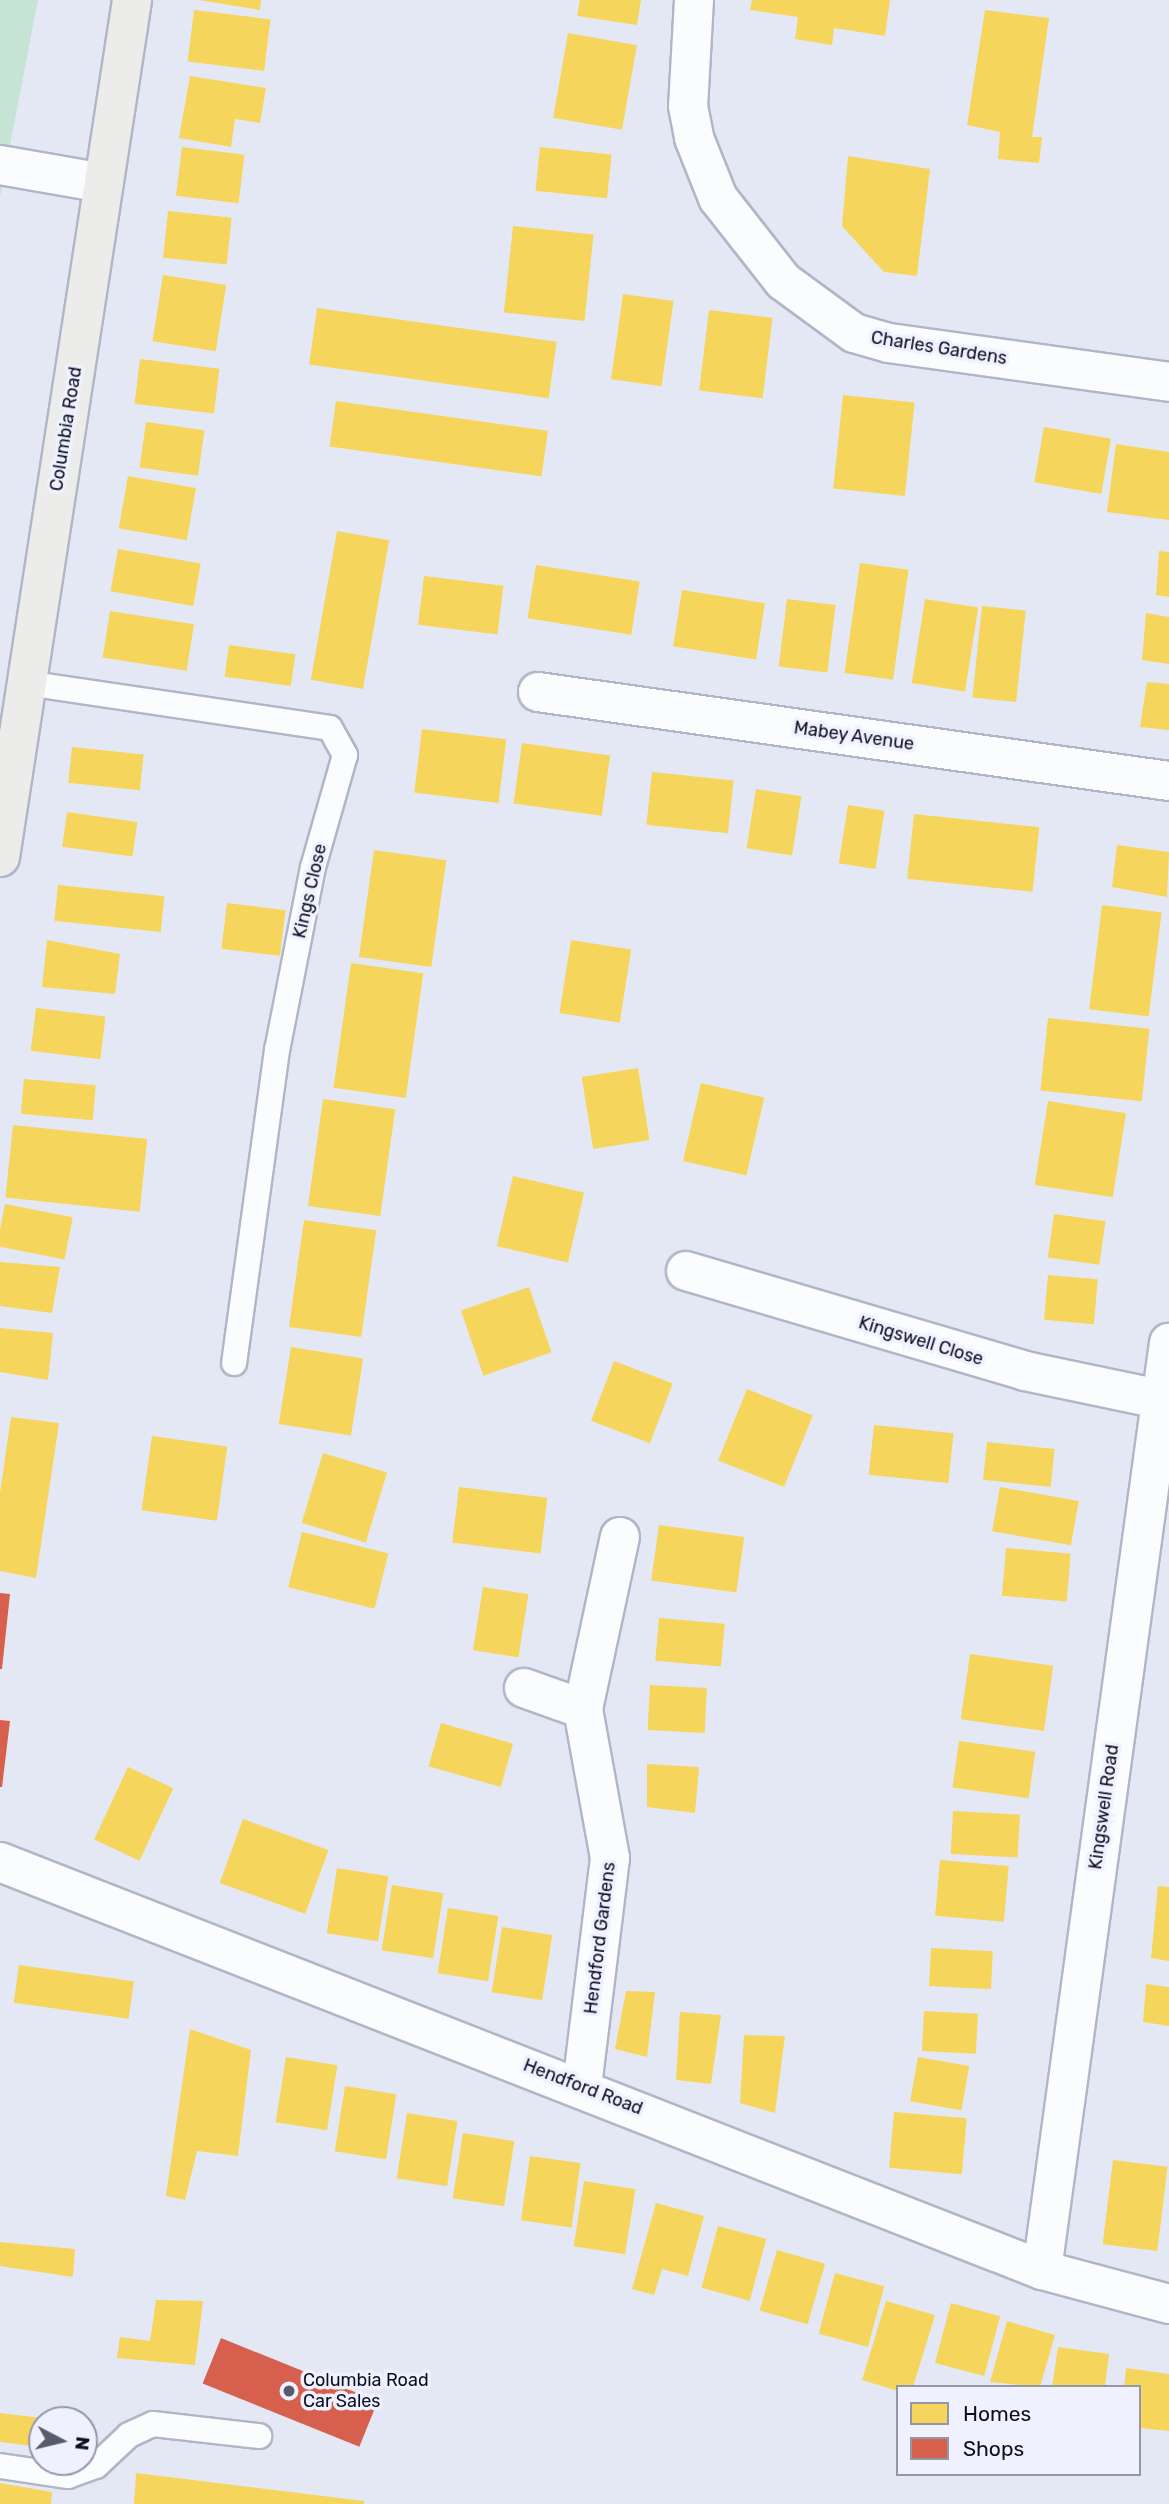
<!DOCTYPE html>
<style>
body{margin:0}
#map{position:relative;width:1169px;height:2504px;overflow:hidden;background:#e4e8f5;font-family:Rubik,sans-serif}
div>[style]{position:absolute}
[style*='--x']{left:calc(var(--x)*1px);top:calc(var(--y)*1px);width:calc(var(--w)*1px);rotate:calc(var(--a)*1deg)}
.green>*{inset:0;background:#c5e4d5}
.homes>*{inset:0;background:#f6d55c;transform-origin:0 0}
.shops>*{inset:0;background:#d6604d;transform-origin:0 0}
.roads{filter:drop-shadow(2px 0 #b1b6c6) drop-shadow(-2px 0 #b1b6c6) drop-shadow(0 2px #b1b6c6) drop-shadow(0 -2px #b1b6c6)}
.lane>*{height:24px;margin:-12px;padding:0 12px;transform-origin:12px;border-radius:12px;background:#fbfcfe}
.street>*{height:38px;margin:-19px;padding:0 19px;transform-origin:19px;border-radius:19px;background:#fbfcfe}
.secondary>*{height:38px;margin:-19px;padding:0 19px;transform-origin:19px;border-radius:19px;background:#ececeb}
.dots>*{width:19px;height:19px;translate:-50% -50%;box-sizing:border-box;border:4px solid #eff2fe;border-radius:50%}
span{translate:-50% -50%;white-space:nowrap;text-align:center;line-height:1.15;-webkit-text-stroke:7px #eff2fe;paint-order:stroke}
.street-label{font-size:18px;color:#0b0f22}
.poi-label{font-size:18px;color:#0b0f22}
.left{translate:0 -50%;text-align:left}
.legend{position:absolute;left:896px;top:2385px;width:245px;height:91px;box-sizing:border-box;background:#eff2fe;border:2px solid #9497a6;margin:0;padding:9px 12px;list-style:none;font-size:21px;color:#0b0f22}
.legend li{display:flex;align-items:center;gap:14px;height:35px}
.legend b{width:35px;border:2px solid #9497a6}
.north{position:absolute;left:28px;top:2406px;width:70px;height:70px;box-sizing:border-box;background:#eff2fe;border:2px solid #9497a6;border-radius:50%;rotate:97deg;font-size:19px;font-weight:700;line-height:28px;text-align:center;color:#0b0f22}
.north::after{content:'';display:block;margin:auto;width:24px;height:32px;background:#575b6c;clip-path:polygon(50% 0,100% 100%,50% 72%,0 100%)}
</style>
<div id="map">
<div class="green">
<div style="clip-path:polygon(0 0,38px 0,0 197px)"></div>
</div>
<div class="homes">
<div style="clip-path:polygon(199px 0,261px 0,260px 10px)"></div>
<div style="clip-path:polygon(580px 0,641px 0,637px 25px,577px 16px)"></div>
<div style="clip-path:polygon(752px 0,890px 0,885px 36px,834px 28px,832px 45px,795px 39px,798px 17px,750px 10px)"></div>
<div style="left:194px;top:10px;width:77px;height:52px;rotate:7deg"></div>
<div style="clip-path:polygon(985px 10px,1049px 18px,1032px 137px,1042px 137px,1039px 163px,998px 159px,1000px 132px,967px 125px)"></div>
<div style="left:568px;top:33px;width:70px;height:86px;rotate:10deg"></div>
<div style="clip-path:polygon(190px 76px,266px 88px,260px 123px,235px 119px,231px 147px,179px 138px)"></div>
<div style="left:182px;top:147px;width:63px;height:49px;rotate:7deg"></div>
<div style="left:540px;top:147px;width:72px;height:44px;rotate:6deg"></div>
<div style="clip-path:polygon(848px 156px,930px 169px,917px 276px,884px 272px,842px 226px)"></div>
<div style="left:168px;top:211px;width:64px;height:47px;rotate:6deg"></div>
<div style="left:513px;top:226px;width:81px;height:87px;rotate:6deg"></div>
<div style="left:163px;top:275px;width:64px;height:67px;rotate:9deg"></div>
<div style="left:623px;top:294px;width:51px;height:86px;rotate:8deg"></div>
<div style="left:317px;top:308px;width:242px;height:57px;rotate:8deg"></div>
<div style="left:709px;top:310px;width:64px;height:81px;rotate:7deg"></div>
<div style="left:140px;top:359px;width:80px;height:45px;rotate:7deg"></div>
<div style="left:843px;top:395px;width:72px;height:94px;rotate:6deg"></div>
<div style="left:336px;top:401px;width:214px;height:46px;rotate:8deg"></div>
<div style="left:146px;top:422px;width:59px;height:46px;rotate:8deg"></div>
<div style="left:1044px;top:427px;width:68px;height:56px;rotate:10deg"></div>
<div style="clip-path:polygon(1116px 444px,1169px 452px,1169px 520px,1107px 512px)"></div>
<div style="left:128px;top:476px;width:69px;height:53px;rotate:10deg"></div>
<div style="left:337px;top:531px;width:53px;height:151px;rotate:10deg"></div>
<div style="left:118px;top:549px;width:84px;height:43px;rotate:10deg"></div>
<div style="clip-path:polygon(1159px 551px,1169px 552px,1169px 597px,1156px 595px)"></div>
<div style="left:860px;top:563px;width:49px;height:111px;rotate:8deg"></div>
<div style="left:536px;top:565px;width:105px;height:54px;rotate:9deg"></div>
<div style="left:424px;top:576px;width:80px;height:49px;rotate:7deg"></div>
<div style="left:682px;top:590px;width:84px;height:57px;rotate:9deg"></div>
<div style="left:787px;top:599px;width:49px;height:68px;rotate:7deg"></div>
<div style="left:925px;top:599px;width:54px;height:85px;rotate:9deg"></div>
<div style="left:982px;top:606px;width:44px;height:92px;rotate:6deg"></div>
<div style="left:110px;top:611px;width:85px;height:47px;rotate:9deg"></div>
<div style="clip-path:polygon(1146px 613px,1169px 617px,1169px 664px,1142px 660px)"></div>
<div style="left:229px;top:645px;width:67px;height:32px;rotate:8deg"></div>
<div style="clip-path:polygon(1147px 682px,1169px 684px,1169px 730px,1140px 727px)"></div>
<div style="left:422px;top:729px;width:85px;height:64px;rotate:7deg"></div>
<div style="left:522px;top:743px;width:89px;height:61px;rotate:8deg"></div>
<div style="left:72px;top:747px;width:72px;height:36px;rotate:6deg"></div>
<div style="left:652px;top:772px;width:82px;height:53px;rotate:6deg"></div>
<div style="left:756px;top:789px;width:46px;height:60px;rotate:9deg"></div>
<div style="left:848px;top:805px;width:37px;height:59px;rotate:9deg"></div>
<div style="left:67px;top:812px;width:71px;height:35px;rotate:8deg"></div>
<div style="left:914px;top:814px;width:126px;height:65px;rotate:6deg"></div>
<div style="clip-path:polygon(1117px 845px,1169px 852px,1167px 897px,1112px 887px)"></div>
<div style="left:374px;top:850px;width:73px;height:108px;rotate:8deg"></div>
<div style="left:58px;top:885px;width:107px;height:36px;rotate:6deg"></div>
<div style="left:227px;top:903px;width:59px;height:46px;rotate:7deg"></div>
<div style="left:1102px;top:905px;width:60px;height:105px;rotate:7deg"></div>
<div style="clip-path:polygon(47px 940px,120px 954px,115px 994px,42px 987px)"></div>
<div style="left:571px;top:940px;width:61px;height:74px;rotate:9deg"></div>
<div style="left:351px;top:963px;width:73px;height:126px;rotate:8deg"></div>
<div style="left:36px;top:1008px;width:70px;height:43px;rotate:7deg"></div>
<div style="left:1048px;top:1018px;width:102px;height:73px;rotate:6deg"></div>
<div style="left:638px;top:1068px;width:73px;height:57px;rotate:81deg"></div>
<div style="left:24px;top:1079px;width:72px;height:35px;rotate:5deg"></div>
<div style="left:701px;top:1083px;width:65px;height:80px;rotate:13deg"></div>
<div style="left:323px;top:1099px;width:73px;height:108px;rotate:8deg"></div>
<div style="left:1048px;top:1101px;width:79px;height:85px;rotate:9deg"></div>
<div style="left:13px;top:1125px;width:135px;height:73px;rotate:6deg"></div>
<div style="left:513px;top:1176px;width:73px;height:72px;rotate:13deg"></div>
<div style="left:5px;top:1204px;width:69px;height:43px;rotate:11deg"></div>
<div style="left:1054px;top:1214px;width:52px;height:44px;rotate:8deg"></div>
<div style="left:304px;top:1220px;width:73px;height:108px;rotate:8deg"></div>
<div style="clip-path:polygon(0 1262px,60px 1267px,52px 1313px,0 1306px)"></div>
<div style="left:1048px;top:1275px;width:50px;height:45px;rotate:5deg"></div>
<div style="left:529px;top:1287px;width:69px;height:72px;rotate:71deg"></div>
<div style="clip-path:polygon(0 1328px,53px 1333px,48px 1380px,0 1372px)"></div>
<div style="left:291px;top:1347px;width:73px;height:78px;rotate:9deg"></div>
<div style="left:614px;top:1361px;width:63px;height:64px;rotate:21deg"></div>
<div style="left:747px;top:1389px;width:71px;height:77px;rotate:22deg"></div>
<div style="clip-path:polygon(11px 1417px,59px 1423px,36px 1578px,0 1571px,0 1493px)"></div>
<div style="left:874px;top:1425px;width:80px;height:50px;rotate:6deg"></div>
<div style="left:152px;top:1436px;width:76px;height:75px;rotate:8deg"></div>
<div style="left:987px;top:1442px;width:68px;height:38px;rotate:6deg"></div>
<div style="left:323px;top:1453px;width:67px;height:73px;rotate:17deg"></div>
<div style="left:459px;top:1487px;width:89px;height:56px;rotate:7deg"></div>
<div style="left:1000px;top:1487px;width:80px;height:45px;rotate:10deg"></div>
<div style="left:659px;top:1525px;width:86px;height:56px;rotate:8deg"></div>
<div style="left:302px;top:1532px;width:89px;height:57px;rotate:14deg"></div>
<div style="left:1006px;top:1548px;width:65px;height:48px;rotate:5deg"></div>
<div style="left:483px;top:1587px;width:46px;height:64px;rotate:9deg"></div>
<div style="left:659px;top:1618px;width:66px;height:43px;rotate:5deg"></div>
<div style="left:970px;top:1654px;width:84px;height:66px;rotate:8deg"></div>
<div style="left:650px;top:1685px;width:57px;height:45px;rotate:3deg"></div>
<div style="left:441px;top:1723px;width:75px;height:45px;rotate:16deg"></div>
<div style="left:959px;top:1741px;width:77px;height:47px;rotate:8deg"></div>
<div style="clip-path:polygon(647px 1764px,699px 1767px,695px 1813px,647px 1807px)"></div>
<div style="left:128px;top:1767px;width:50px;height:80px;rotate:25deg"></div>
<div style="left:953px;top:1811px;width:67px;height:43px;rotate:3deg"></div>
<div style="left:243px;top:1819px;width:91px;height:68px;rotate:20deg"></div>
<div style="left:940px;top:1860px;width:69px;height:56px;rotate:5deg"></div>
<div style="left:337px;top:1868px;width:52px;height:66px;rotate:9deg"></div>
<div style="left:392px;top:1885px;width:52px;height:66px;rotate:9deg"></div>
<div style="clip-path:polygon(1158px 1886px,1169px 1887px,1169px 1961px,1151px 1958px)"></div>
<div style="left:448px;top:1908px;width:51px;height:66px;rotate:9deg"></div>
<div style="left:502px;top:1927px;width:51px;height:66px;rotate:9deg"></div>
<div style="left:931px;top:1948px;width:62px;height:38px;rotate:3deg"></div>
<div style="left:19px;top:1965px;width:116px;height:38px;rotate:8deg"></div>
<div style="clip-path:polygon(1146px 1984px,1169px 1987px,1169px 2026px,1143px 2022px)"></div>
<div style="clip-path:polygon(626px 1991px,655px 1992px,647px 2057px,615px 2049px)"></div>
<div style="left:924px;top:2011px;width:54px;height:40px;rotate:3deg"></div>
<div style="clip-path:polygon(680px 2012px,721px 2015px,711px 2084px,676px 2080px)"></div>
<div style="clip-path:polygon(190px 2029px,251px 2050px,238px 2156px,197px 2151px,185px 2200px,166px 2196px)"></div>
<div style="clip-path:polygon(744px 2035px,785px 2036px,775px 2113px,740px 2103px)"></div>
<div style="left:286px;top:2057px;width:52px;height:66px;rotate:9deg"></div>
<div style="left:918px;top:2057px;width:52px;height:45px;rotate:10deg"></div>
<div style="left:345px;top:2086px;width:52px;height:66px;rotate:9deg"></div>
<div style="left:894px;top:2112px;width:73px;height:56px;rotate:5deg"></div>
<div style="left:407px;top:2113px;width:51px;height:66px;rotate:9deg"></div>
<div style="left:463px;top:2133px;width:52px;height:66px;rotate:9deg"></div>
<div style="left:530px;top:2156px;width:51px;height:65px;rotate:8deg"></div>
<div style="left:1113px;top:2160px;width:55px;height:85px;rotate:7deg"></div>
<div style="left:584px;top:2181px;width:52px;height:66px;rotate:9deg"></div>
<div style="clip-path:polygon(656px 2203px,704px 2216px,688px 2276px,662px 2269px,654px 2295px,632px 2289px)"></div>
<div style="left:718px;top:2226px;width:50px;height:64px;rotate:15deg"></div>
<div style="clip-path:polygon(0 2242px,75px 2249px,73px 2277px,0 2266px)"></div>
<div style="left:777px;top:2250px;width:50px;height:63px;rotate:16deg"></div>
<div style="left:835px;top:2273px;width:51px;height:63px;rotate:15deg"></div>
<div style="clip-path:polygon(156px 2300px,203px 2301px,195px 2365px,117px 2358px,120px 2337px,150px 2341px)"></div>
<div style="clip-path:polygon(886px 2301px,935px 2315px,913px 2387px,898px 2391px,862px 2380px)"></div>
<div style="left:951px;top:2303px;width:51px;height:62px;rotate:15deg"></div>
<div style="clip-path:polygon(1007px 2321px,1055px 2335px,1040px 2387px,990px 2382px)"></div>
<div style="clip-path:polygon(1058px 2347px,1109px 2354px,1105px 2387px,1052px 2387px)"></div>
<div style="clip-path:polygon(1126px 2368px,1169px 2374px,1169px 2431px,1139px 2428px,1139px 2387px,1124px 2387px)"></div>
<div style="clip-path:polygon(0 2413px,42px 2418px,42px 2447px,0 2442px)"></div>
<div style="clip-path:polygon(136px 2473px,364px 2501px,364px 2504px,134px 2504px)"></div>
<div style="clip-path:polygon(0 2483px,52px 2492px,51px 2504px,0 2504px)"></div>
</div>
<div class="shops">
<div style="clip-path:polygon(0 1593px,10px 1594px,2px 1669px,0 1669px)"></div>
<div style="clip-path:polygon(0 1720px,10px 1721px,2px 1787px,0 1787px)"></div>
<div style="left:221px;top:2338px;width:169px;height:49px;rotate:22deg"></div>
</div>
<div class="roads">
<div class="lane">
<div style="--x:26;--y:683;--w:307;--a:8.4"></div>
<div style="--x:330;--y:728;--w:31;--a:61"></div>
<div style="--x:345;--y:755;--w:116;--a:105.9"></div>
<div style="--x:313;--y:867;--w:187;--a:101.1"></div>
<div style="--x:277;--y:1050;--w:316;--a:97.8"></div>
<div style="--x:0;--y:2466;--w:69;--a:8.4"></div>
<div style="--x:68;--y:2476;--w:30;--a:-20"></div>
<div style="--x:96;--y:2466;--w:45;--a:-43.2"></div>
<div style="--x:129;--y:2435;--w:26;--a:-25"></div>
<div style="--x:153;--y:2424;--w:107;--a:6.5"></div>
</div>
<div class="street">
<div style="--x:694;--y:0;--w:106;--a:93.2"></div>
<div style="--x:688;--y:106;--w:33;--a:79"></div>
<div style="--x:694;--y:138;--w:65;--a:68.2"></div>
<div style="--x:718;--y:198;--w:105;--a:51.9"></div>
<div style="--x:783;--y:281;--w:88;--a:36.2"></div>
<div style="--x:854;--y:333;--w:36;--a:16"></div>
<div style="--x:889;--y:343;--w:283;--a:7.9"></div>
<div style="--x:0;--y:165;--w:105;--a:9.9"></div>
<div style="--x:538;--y:692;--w:637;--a:8.03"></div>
<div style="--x:686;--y:1271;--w:353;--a:16.4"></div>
<div style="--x:1025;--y:1371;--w:137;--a:11.8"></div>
<div style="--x:524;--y:1688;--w:63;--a:19.6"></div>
<div style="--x:0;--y:1862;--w:1119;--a:21.38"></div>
<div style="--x:1042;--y:2270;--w:131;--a:15"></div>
<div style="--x:582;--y:2086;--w:230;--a:-83"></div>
<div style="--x:610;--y:1858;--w:151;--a:-100.3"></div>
<div style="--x:583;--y:1709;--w:176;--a:-77.9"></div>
<div style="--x:1042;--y:2270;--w:936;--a:-82.2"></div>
</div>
<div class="secondary">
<div style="--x:0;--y:857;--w:867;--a:-81.24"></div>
</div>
</div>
<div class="dots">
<div style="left:289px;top:2391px;background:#575b6c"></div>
</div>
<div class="street-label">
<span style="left:939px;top:348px;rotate:9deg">Charles Gardens</span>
<span style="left:66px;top:429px;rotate:-81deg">Columbia Road</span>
<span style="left:854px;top:736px;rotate:8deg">Mabey Avenue</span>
<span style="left:310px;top:891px;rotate:-77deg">Kings Close</span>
<span style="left:921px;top:1341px;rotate:17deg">Kingswell Close</span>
<span style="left:1104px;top:1807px;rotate:-82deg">Kingswell Road</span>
<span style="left:600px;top:1938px;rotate:-83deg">Hendford Gardens</span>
<span style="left:583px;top:2087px;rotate:21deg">Hendford Road</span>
</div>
<div class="poi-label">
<span class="left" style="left:303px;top:2391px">Columbia Road<br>Car Sales</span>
</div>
<ul class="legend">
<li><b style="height:19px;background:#f6d55c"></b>Homes</li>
<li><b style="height:19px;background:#d6604d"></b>Shops</li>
</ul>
<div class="north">N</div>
</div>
